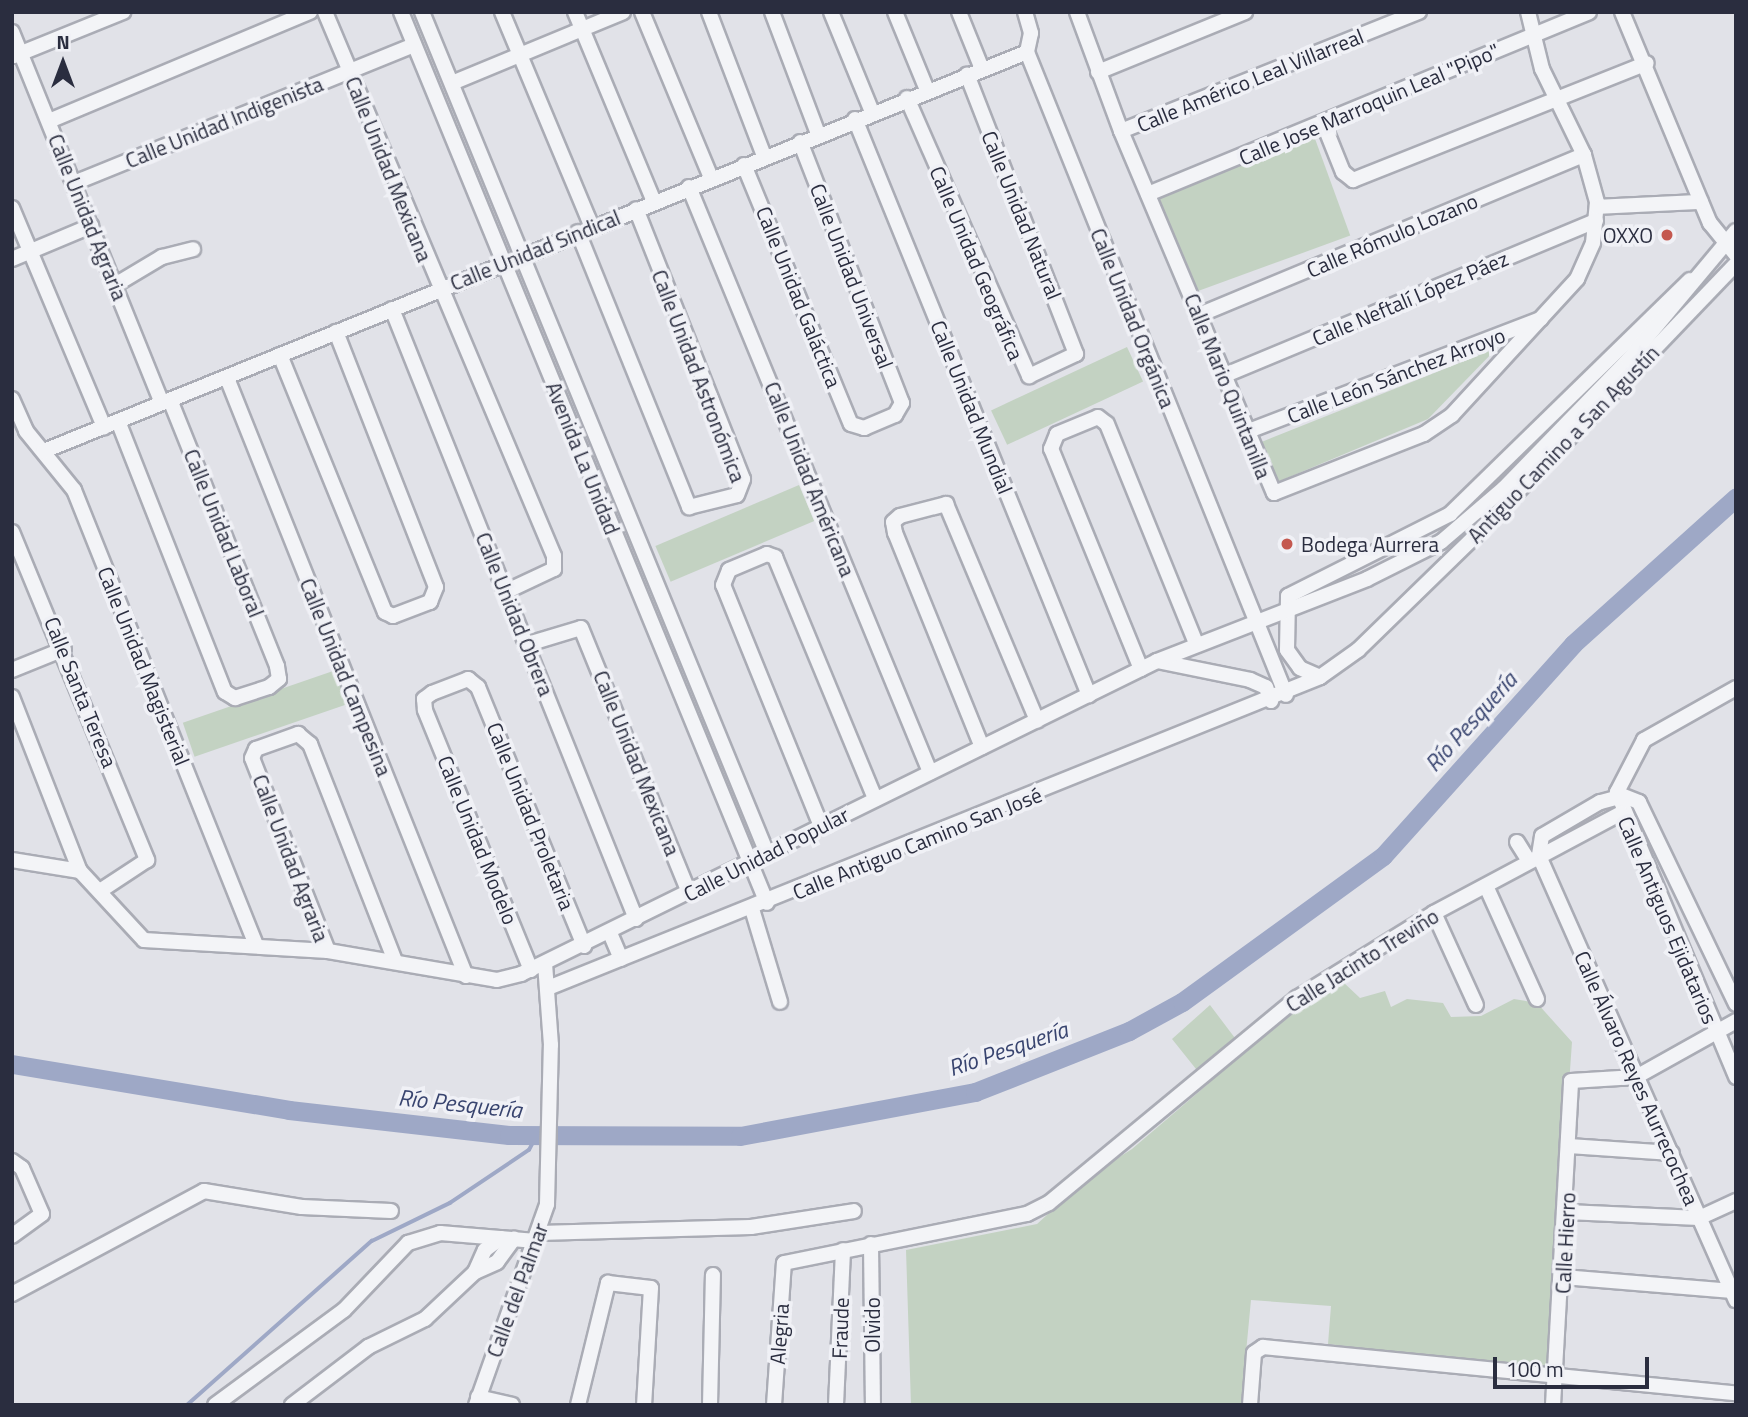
<!DOCTYPE html>
<meta charset="utf-8">
<style>
body{margin:0}
#map{position:relative;width:1748px;height:1417px;overflow:hidden;background:#e1e2e8;font-family:"Titillium Web",sans-serif}
div>[style]{position:absolute}
[style*='--x']{left:calc(var(--x)*1px);top:calc(var(--y)*1px);width:calc(var(--w)*1px);rotate:calc(var(--a)*1deg)}
.green>*{inset:0;background:#c3d2c2;transform-origin:0 0}
.stream>*{height:3.5px;margin:-1.75px;padding:0 1.75px;transform-origin:1.75px;border-radius:1.75px;background:#9ea8c6}
.river>*{height:19px;margin:-9.5px;padding:0 9.5px;transform-origin:9.5px;border-radius:9.5px;background:#9ea8c6}
.roads{filter:drop-shadow(2px 0 #aaacb5) drop-shadow(-2px 0 #aaacb5) drop-shadow(0 2px #aaacb5) drop-shadow(0 -2px #aaacb5)}
.minor>*{height:14px;margin:-7px;padding:0 7px;transform-origin:7px;border-radius:7px;background:#f3f4f7}
.dots>*{width:19px;height:19px;translate:-50% -50%;box-sizing:border-box;border:4px solid #f0f1f6;border-radius:50%}
span{translate:-50% -50%;white-space:nowrap;text-align:center;line-height:1.15;-webkit-text-stroke:7px #f0f1f6;paint-order:stroke}
.street-label{font-size:21px;color:#2a2d3f}
.poi-label{font-size:21px;color:#2a2d3f}
.right{translate:-100% -50%;text-align:right}
.left{translate:0 -50%;text-align:left}
.water-label{font-size:23px;color:#38446f;font-style:italic}
.frame{position:absolute;inset:0;border:14px solid #2a2d3f;pointer-events:none}
.north{position:absolute;left:28px;top:28px;width:70px;height:70px;-webkit-text-stroke:5px #f0f1f6;paint-order:stroke;rotate:0deg;font-size:19px;font-weight:700;line-height:28px;text-align:center;color:#2a2d3f}
.north::after{content:'';display:block;margin:auto;width:24px;height:32px;background:#2a2d3f;clip-path:polygon(50% 0,100% 100%,50% 72%,0 100%)}
.scale{position:absolute;left:1493px;top:1357px;width:156px;height:32px;box-sizing:border-box;border:4px solid #2a2d3f;border-top:0;padding-left:9px;font-size:21px;line-height:24px;white-space:nowrap;color:#2a2d3f;-webkit-text-stroke:5px #f0f1f6;paint-order:stroke}
</style>
<div id="map">
<div class="green">
<div style="left:1314px;top:136px;width:106px;height:167px;rotate:70deg"></div>
<div style="left:1127px;top:347px;width:38px;height:150px;rotate:65deg"></div>
<div style="clip-path:polygon(1497px 348px,1428px 419px,1275px 483px,1259px 443px)"></div>
<div style="left:799px;top:485px;width:39px;height:156px;rotate:67deg"></div>
<div style="left:336px;top:670px;width:36px;height:162px;rotate:71deg"></div>
<div style="clip-path:polygon(1342px 981px,1360px 998px,1385px 991px,1391px 1007px,1407px 999px,1443px 1003px,1451px 1017px,1481px 1016px,1514px 999px,1537px 1003px,1572px 1042px,1549px 1370px,1328px 1344px,1331px 1306px,1251px 1300px,1241px 1405px,911px 1405px,906px 1250px,1037px 1224px,1091px 1175px,1132px 1149px,1208px 1084px,1172px 1039px,1210px 1005px,1244px 1050px,1307px 1000px)"></div>
</div>
<div class="stream">
<div style="--x:187;--y:1405;--w:247;--a:-41.6"></div>
<div style="--x:372;--y:1241;--w:87;--a:-26"></div>
<div style="--x:450;--y:1203;--w:95;--a:-33.9"></div>
<div style="--x:529;--y:1150;--w:17;--a:-62"></div>
</div>
<div class="river">
<div style="--x:12;--y:1064;--w:281;--a:9.4"></div>
<div style="--x:289;--y:1110;--w:221;--a:6.5"></div>
<div style="--x:509;--y:1135;--w:231;--a:0.2"></div>
<div style="--x:740;--y:1136;--w:239;--a:-10.6"></div>
<div style="--x:975;--y:1092;--w:166;--a:-21.6"></div>
<div style="--x:1129;--y:1031;--w:60;--a:-28.7"></div>
<div style="--x:1182;--y:1002;--w:248;--a:-36"></div>
<div style="--x:1383;--y:856;--w:285;--a:-48.1"></div>
<div style="--x:1573;--y:644;--w:219;--a:-42"></div>
</div>
<div class="roads">
<div class="minor">
<div style="--x:325;--y:12;--w:590;--a:67.17"></div>
<div style="--x:554;--y:556;--w:13;--a:90"></div>
<div style="--x:554;--y:569;--w:52;--a:154.9"></div>
<div style="--x:401;--y:12;--w:963;--a:67.67"></div>
<div style="--x:422;--y:12;--w:909;--a:67.7"></div>
<div style="--x:502;--y:12;--w:233;--a:67.3"></div>
<div style="--x:575;--y:12;--w:206;--a:67.4"></div>
<div style="--x:642;--y:12;--w:180;--a:67.4"></div>
<div style="--x:709;--y:12;--w:154;--a:69.1"></div>
<div style="--x:772;--y:12;--w:130;--a:69.3"></div>
<div style="--x:831;--y:12;--w:108;--a:67.7"></div>
<div style="--x:895;--y:12;--w:84;--a:67.7"></div>
<div style="--x:959;--y:12;--w:61;--a:68"></div>
<div style="--x:1025;--y:12;--w:22;--a:74"></div>
<div style="--x:1031;--y:33;--w:19;--a:102"></div>
<div style="--x:1027;--y:52;--w:693;--a:68.06"></div>
<div style="--x:1077;--y:12;--w:127;--a:69.7"></div>
<div style="--x:1121;--y:131;--w:393;--a:67.1"></div>
<div style="--x:1274;--y:493;--w:161;--a:-21.5"></div>
<div style="--x:1424;--y:434;--w:34;--a:-34"></div>
<div style="--x:1452;--y:415;--w:185;--a:-47.4"></div>
<div style="--x:1577;--y:279;--w:39;--a:-66"></div>
<div style="--x:1593;--y:243;--w:41;--a:-84.4"></div>
<div style="--x:1597;--y:202;--w:49;--a:-105.5"></div>
<div style="--x:1584;--y:155;--w:96;--a:-116"></div>
<div style="--x:1542;--y:69;--w:59;--a:-103.8"></div>
<div style="--x:1622;--y:12;--w:229;--a:67.4"></div>
<div style="--x:1710;--y:223;--w:41;--a:50.9"></div>
<div style="--x:12;--y:32;--w:400;--a:68"></div>
<div style="--x:14;--y:56;--w:118;--a:-22"></div>
<div style="--x:1098;--y:72;--w:159;--a:-22.2"></div>
<div style="--x:452;--y:83;--w:185;--a:-22.5"></div>
<div style="--x:907;--y:98;--w:304;--a:66.3"></div>
<div style="--x:1029;--y:376;--w:52;--a:-25.1"></div>
<div style="--x:1076;--y:354;--w:300;--a:-111.3"></div>
<div style="--x:855;--y:119;--w:622;--a:67.89"></div>
<div style="--x:49;--y:121;--w:283;--a:-22.7"></div>
<div style="--x:1324;--y:125;--w:51;--a:68"></div>
<div style="--x:1343;--y:172;--w:13;--a:39"></div>
<div style="--x:1353;--y:180;--w:316;--a:-21.7"></div>
<div style="--x:1121;--y:131;--w:321;--a:-21.8"></div>
<div style="--x:744;--y:165;--w:280;--a:67.6"></div>
<div style="--x:851;--y:424;--w:14;--a:17"></div>
<div style="--x:864;--y:428;--w:34;--a:-23"></div>
<div style="--x:895;--y:415;--w:14;--a:-60"></div>
<div style="--x:902;--y:403;--w:280;--a:-111.3"></div>
<div style="--x:74;--y:183;--w:367;--a:-22.1"></div>
<div style="--x:689;--y:187;--w:633;--a:67.61"></div>
<div style="--x:1148;--y:194;--w:477;--a:-22.4"></div>
<div style="--x:1597;--y:207;--w:104;--a:-2.8"></div>
<div style="--x:12;--y:208;--w:238;--a:67.2"></div>
<div style="--x:578;--y:232;--w:297;--a:68"></div>
<div style="--x:689;--y:507;--w:49;--a:-14"></div>
<div style="--x:737;--y:495;--w:17;--a:-69"></div>
<div style="--x:743;--y:479;--w:290;--a:-111.6"></div>
<div style="--x:12;--y:259;--w:86;--a:-22.7"></div>
<div style="--x:115;--y:285;--w:55;--a:-30.8"></div>
<div style="--x:162;--y:257;--w:32;--a:-14"></div>
<div style="--x:392;--y:309;--w:657;--a:68.2"></div>
<div style="--x:1199;--y:315;--w:417;--a:-22.6"></div>
<div style="--x:280;--y:355;--w:278;--a:67.8"></div>
<div style="--x:385;--y:612;--w:9;--a:27"></div>
<div style="--x:393;--y:616;--w:40;--a:-21"></div>
<div style="--x:430;--y:602;--w:16;--a:-68"></div>
<div style="--x:436;--y:587;--w:274;--a:-111.4"></div>
<div style="--x:1223;--y:376;--w:404;--a:-22.6"></div>
<div style="--x:227;--y:378;--w:644;--a:68.22"></div>
<div style="--x:12;--y:399;--w:35;--a:66"></div>
<div style="--x:26;--y:431;--w:76;--a:50.9"></div>
<div style="--x:74;--y:490;--w:490;--a:68.2"></div>
<div style="--x:118;--y:421;--w:291;--a:68.5"></div>
<div style="--x:225;--y:692;--w:12;--a:31"></div>
<div style="--x:235;--y:698;--w:36;--a:-18"></div>
<div style="--x:269;--y:687;--w:13;--a:-39"></div>
<div style="--x:279;--y:679;--w:13;--a:-99"></div>
<div style="--x:277;--y:666;--w:287;--a:-111.9"></div>
<div style="--x:1246;--y:432;--w:316;--a:-21"></div>
<div style="--x:44;--y:451;--w:1061;--a:-22.09"></div>
<div style="--x:12;--y:532;--w:355;--a:67.6"></div>
<div style="--x:147;--y:860;--w:53;--a:146.6"></div>
<div style="--x:528;--y:644;--w:55;--a:-16.8"></div>
<div style="--x:581;--y:628;--w:285;--a:67.8"></div>
<div style="--x:1157;--y:661;--w:95;--a:11.5"></div>
<div style="--x:1250;--y:680;--w:17;--a:24"></div>
<div style="--x:1266;--y:687;--w:15;--a:70"></div>
<div style="--x:1141;--y:669;--w:238;--a:-112.2"></div>
<div style="--x:1051;--y:449;--w:16;--a:-68"></div>
<div style="--x:1057;--y:434;--w:44;--a:-22.5"></div>
<div style="--x:1098;--y:417;--w:11;--a:38"></div>
<div style="--x:1107;--y:424;--w:236;--a:67.9"></div>
<div style="--x:12;--y:670;--w:56;--a:-22"></div>
<div style="--x:1320;--y:677;--w:22;--a:-156"></div>
<div style="--x:1300;--y:668;--w:22;--a:-126"></div>
<div style="--x:1287;--y:650;--w:54;--a:-88.9"></div>
<div style="--x:1288;--y:596;--w:182;--a:-26.8"></div>
<div style="--x:1450;--y:514;--w:335;--a:-44.3"></div>
<div style="--x:1736;--y:688;--w:106;--a:150.5"></div>
<div style="--x:1644;--y:740;--w:59;--a:117.4"></div>
<div style="--x:1617;--y:792;--w:309;--a:67.3"></div>
<div style="--x:12;--y:697;--w:187;--a:68.7"></div>
<div style="--x:982;--y:747;--w:231;--a:-112.1"></div>
<div style="--x:895;--y:533;--w:11;--a:-100"></div>
<div style="--x:893;--y:522;--w:9;--a:-41"></div>
<div style="--x:900;--y:516;--w:48;--a:-14.6"></div>
<div style="--x:946;--y:504;--w:235;--a:67.2"></div>
<div style="--x:821;--y:826;--w:260;--a:-112.1"></div>
<div style="--x:723;--y:585;--w:16;--a:-68"></div>
<div style="--x:729;--y:570;--w:41;--a:-22.8"></div>
<div style="--x:767;--y:554;--w:9;--a:21"></div>
<div style="--x:775;--y:557;--w:262;--a:67.5"></div>
<div style="--x:1517;--y:842;--w:22;--a:58"></div>
<div style="--x:12;--y:860;--w:69;--a:9.2"></div>
<div style="--x:80;--y:871;--w:94;--a:47.2"></div>
<div style="--x:144;--y:940;--w:184;--a:3.4"></div>
<div style="--x:328;--y:951;--w:171;--a:9.7"></div>
<div style="--x:497;--y:980;--w:25;--a:-14"></div>
<div style="--x:521;--y:974;--w:709;--a:-26.2"></div>
<div style="--x:1157;--y:661;--w:225;--a:-21.3"></div>
<div style="--x:1367;--y:579;--w:83;--a:-26.6"></div>
<div style="--x:1441;--y:542;--w:83;--a:-40.6"></div>
<div style="--x:1504;--y:488;--w:178;--a:-45.9"></div>
<div style="--x:1628;--y:360;--w:168;--a:-50.1"></div>
<div style="--x:1486;--y:886;--w:124;--a:65.7"></div>
<div style="--x:752;--y:909;--w:97;--a:73.2"></div>
<div style="--x:1434;--y:913;--w:101;--a:65.5"></div>
<div style="--x:610;--y:933;--w:28;--a:67"></div>
<div style="--x:328;--y:951;--w:207;--a:-111.5"></div>
<div style="--x:252;--y:758;--w:10;--a:-66"></div>
<div style="--x:256;--y:749;--w:45;--a:-19.7"></div>
<div style="--x:298;--y:734;--w:16;--a:40"></div>
<div style="--x:310;--y:744;--w:233;--a:68.6"></div>
<div style="--x:531;--y:970;--w:281;--a:-112.2"></div>
<div style="--x:425;--y:710;--w:11;--a:-95"></div>
<div style="--x:424;--y:699;--w:10;--a:-37"></div>
<div style="--x:432;--y:693;--w:39;--a:-21"></div>
<div style="--x:468;--y:679;--w:13;--a:39"></div>
<div style="--x:478;--y:687;--w:280;--a:67.7"></div>
<div style="--x:548;--y:988;--w:832;--a:-21.94"></div>
<div style="--x:1320;--y:677;--w:47;--a:-35.4"></div>
<div style="--x:1358;--y:650;--w:162;--a:-44.2"></div>
<div style="--x:1474;--y:537;--w:378;--a:-46.2"></div>
<div style="--x:1736;--y:1004;--w:224;--a:-115.7"></div>
<div style="--x:1639;--y:802;--w:17;--a:-159"></div>
<div style="--x:1623;--y:796;--w:24;--a:165"></div>
<div style="--x:1600;--y:802;--w:67;--a:149.6"></div>
<div style="--x:1542;--y:836;--w:20;--a:99"></div>
<div style="--x:1539;--y:856;--w:486;--a:66.1"></div>
<div style="--x:1569;--y:1146;--w:103;--a:3.9"></div>
<div style="--x:12;--y:1161;--w:12;--a:35"></div>
<div style="--x:22;--y:1168;--w:50;--a:66.5"></div>
<div style="--x:42;--y:1214;--w:37;--a:144"></div>
<div style="--x:1567;--y:1212;--w:132;--a:2.6"></div>
<div style="--x:1699;--y:1218;--w:41;--a:-24.7"></div>
<div style="--x:539;--y:1233;--w:212;--a:-1.6"></div>
<div style="--x:751;--y:1227;--w:104;--a:-8.8"></div>
<div style="--x:871;--y:1244;--w:161;--a:89.3"></div>
<div style="--x:475;--y:1272;--w:24;--a:-66"></div>
<div style="--x:485;--y:1250;--w:20;--a:-37"></div>
<div style="--x:1563;--y:1277;--w:170;--a:4.7"></div>
<div style="--x:12;--y:1294;--w:218;--a:-28.2"></div>
<div style="--x:204;--y:1191;--w:99;--a:9.3"></div>
<div style="--x:302;--y:1207;--w:89;--a:2.6"></div>
<div style="--x:478;--y:1397;--w:35;--a:13"></div>
<div style="--x:215;--y:1405;--w:160;--a:-36.4"></div>
<div style="--x:344;--y:1310;--w:93;--a:-46.3"></div>
<div style="--x:408;--y:1243;--w:34;--a:-17"></div>
<div style="--x:440;--y:1233;--w:96;--a:4.8"></div>
<div style="--x:292;--y:1405;--w:96;--a:-37.3"></div>
<div style="--x:368;--y:1347;--w:64;--a:-26.2"></div>
<div style="--x:425;--y:1319;--w:69;--a:-43.2"></div>
<div style="--x:475;--y:1272;--w:24;--a:-24"></div>
<div style="--x:497;--y:1262;--w:29;--a:-54"></div>
<div style="--x:476;--y:1405;--w:213;--a:-70.5"></div>
<div style="--x:547;--y:1204;--w:159;--a:-88.6"></div>
<div style="--x:551;--y:1045;--w:81;--a:-94.2"></div>
<div style="--x:578;--y:1405;--w:126;--a:-76.2"></div>
<div style="--x:608;--y:1283;--w:43;--a:6.6"></div>
<div style="--x:651;--y:1288;--w:117;--a:93.4"></div>
<div style="--x:710;--y:1405;--w:130;--a:-88.7"></div>
<div style="--x:774;--y:1405;--w:142;--a:-86"></div>
<div style="--x:784;--y:1263;--w:248;--a:-11.4"></div>
<div style="--x:1027;--y:1214;--w:25;--a:-27"></div>
<div style="--x:1049;--y:1203;--w:322;--a:-39.6"></div>
<div style="--x:1297;--y:998;--w:161;--a:-31.8"></div>
<div style="--x:1434;--y:913;--w:212;--a:-28.1"></div>
<div style="--x:836;--y:1405;--w:155;--a:-87.4"></div>
<div style="--x:1250;--y:1405;--w:52;--a:-85.6"></div>
<div style="--x:1254;--y:1353;--w:11;--a:-34"></div>
<div style="--x:1263;--y:1347;--w:475;--a:5.6"></div>
<div style="--x:1553;--y:1405;--w:324;--a:-86.8"></div>
<div style="--x:1571;--y:1081;--w:65;--a:-3.5"></div>
<div style="--x:1636;--y:1077;--w:115;--a:-29.2"></div>
</div>
</div>
<div class="dots">
<div style="left:1667px;top:235px;background:#c4584f"></div>
<div style="left:1287px;top:544px;background:#c4584f"></div>
</div>
<div class="street-label">
<span style="left:1250px;top:80px;rotate:-22deg">Calle Américo Leal Villarreal</span>
<span style="left:1369px;top:104px;rotate:-23deg">Calle Jose Marroquin Leal "Pipo"</span>
<span style="left:224px;top:122px;rotate:-22deg">Calle Unidad Indigenista</span>
<span style="left:389px;top:169px;rotate:68deg">Calle Unidad Mexicana</span>
<span style="left:1022px;top:215px;rotate:68deg">Calle Unidad Natural</span>
<span style="left:88px;top:217px;rotate:68deg">Calle Unidad Agraria</span>
<span style="left:1392px;top:235px;rotate:-23deg">Calle Rómulo Lozano</span>
<span style="left:535px;top:250px;rotate:-22deg">Calle Unidad Sindical</span>
<span style="left:977px;top:263px;rotate:67deg">Calle Unidad Geográfica</span>
<span style="left:852px;top:276px;rotate:69deg">Calle Unidad Universal</span>
<span style="left:799px;top:297px;rotate:68deg">Calle Unidad Galáctica</span>
<span style="left:1410px;top:298px;rotate:-23deg">Calle Neftalí López Páez</span>
<span style="left:1133px;top:318px;rotate:68deg">Calle Unidad Orgánica</span>
<span style="left:1396px;top:375px;rotate:-21deg">Calle León Sánchez Arroyo</span>
<span style="left:699px;top:376px;rotate:69deg">Calle Unidad Astronómica</span>
<span style="left:1228px;top:386px;rotate:68deg">Calle Mario Quintanilla</span>
<span style="left:972px;top:407px;rotate:68deg">Calle Unidad Mundial</span>
<span style="left:1563px;top:444px;rotate:-46deg">Antiguo Camino a San Agustín</span>
<span style="left:583px;top:458px;rotate:68deg">Avenida La Unidad</span>
<span style="left:810px;top:479px;rotate:68deg">Calle Unidad Américana</span>
<span style="left:224px;top:533px;rotate:68deg">Calle Unidad Laboral</span>
<span style="left:515px;top:614px;rotate:68deg">Calle Unidad Obrera</span>
<span style="left:144px;top:666px;rotate:68deg">Calle Unidad Magisterial</span>
<span style="left:346px;top:677px;rotate:68deg">Calle Unidad Campesina</span>
<span style="left:81px;top:692px;rotate:68deg">Calle Santa Teresa</span>
<span style="left:637px;top:763px;rotate:68deg">Calle Unidad Mexicana</span>
<span style="left:531px;top:816px;rotate:68deg">Calle Unidad Proletaria</span>
<span style="left:478px;top:840px;rotate:68deg">Calle Unidad Modelo</span>
<span style="left:917px;top:843px;rotate:-22deg">Calle Antiguo Camino San José</span>
<span style="left:766px;top:854px;rotate:-27deg">Calle Unidad Popular</span>
<span style="left:291px;top:858px;rotate:69deg">Calle Unidad Agraria</span>
<span style="left:1668px;top:920px;rotate:67deg">Calle Antiguos Ejidatarios</span>
<span style="left:1362px;top:960px;rotate:-32deg">Calle Jacinto Treviño</span>
<span style="left:1637px;top:1078px;rotate:66deg">Calle Álvaro Reyes Aurrecochea</span>
<span style="left:1565px;top:1243px;rotate:-87deg">Calle Hierro</span>
<span style="left:517px;top:1290px;rotate:-70deg">Calle del Palmar</span>
<span style="left:872px;top:1325px;rotate:-90deg">Olvido</span>
<span style="left:840px;top:1328px;rotate:-88deg">Fraude</span>
<span style="left:779px;top:1334px;rotate:-86deg">Alegria</span>
</div>
<div class="poi-label">
<span class="right" style="left:1653px;top:235px">OXXO</span>
<span class="left" style="left:1301px;top:544px">Bodega Aurrera</span>
</div>
<div class="water-label">
<span style="left:1471px;top:722px;rotate:-48deg">Río Pesquería</span>
<span style="left:1008px;top:1049px;rotate:-19deg">Río Pesquería</span>
<span style="left:460px;top:1104px;rotate:6deg">Río Pesquería</span>
</div>
<div class="frame"></div>
<div class="north">N</div>
<div class="scale">100 m</div>
</div>
